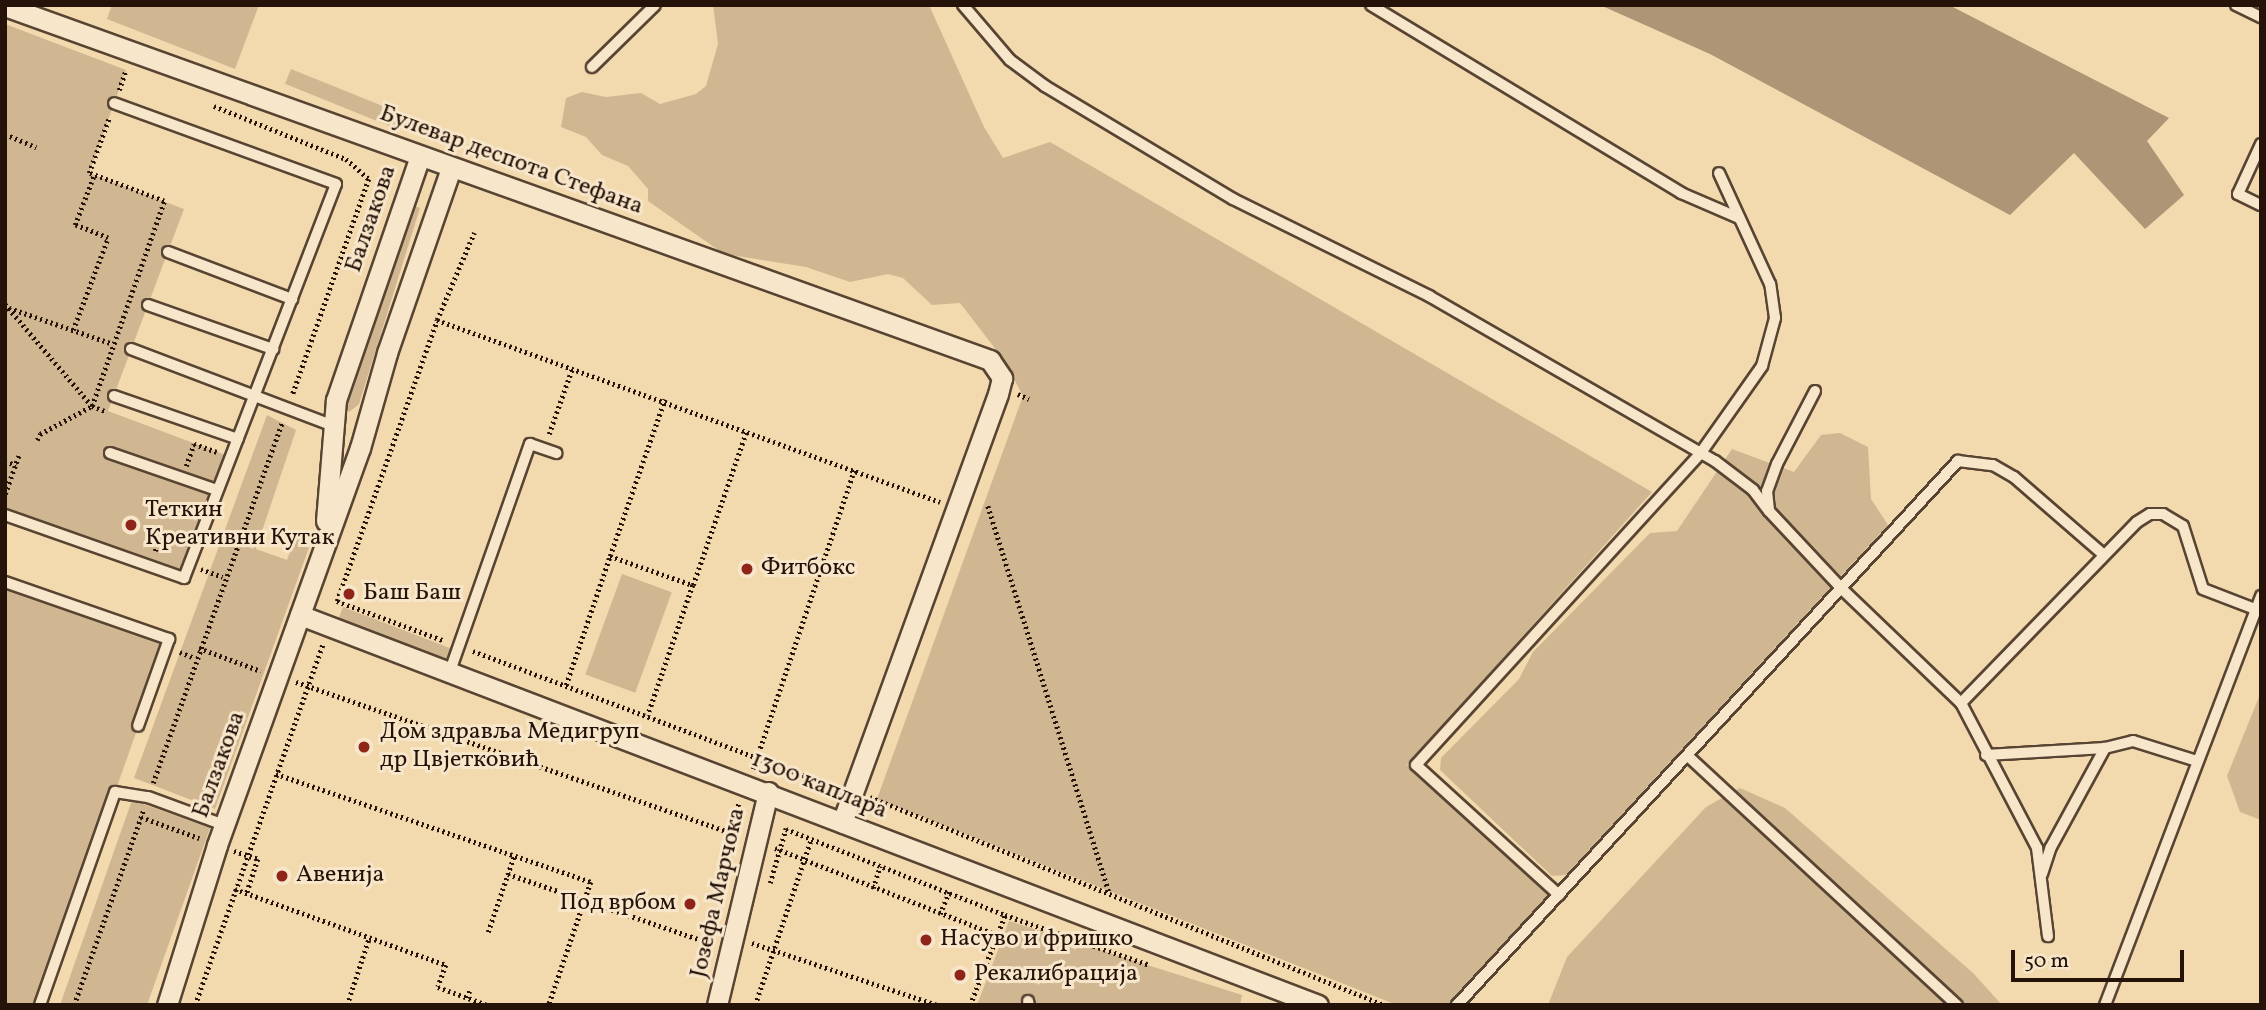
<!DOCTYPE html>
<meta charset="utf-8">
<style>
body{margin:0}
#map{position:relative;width:2266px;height:1010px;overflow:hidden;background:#f3d9ae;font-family:Vollkorn,serif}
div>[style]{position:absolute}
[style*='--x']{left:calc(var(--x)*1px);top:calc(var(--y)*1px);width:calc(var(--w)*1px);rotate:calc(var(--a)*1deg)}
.green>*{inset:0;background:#d0b792;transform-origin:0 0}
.water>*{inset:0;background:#ad9576}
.path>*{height:4.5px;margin-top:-2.25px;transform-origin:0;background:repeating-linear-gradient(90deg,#251209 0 2px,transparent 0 5.5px)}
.roads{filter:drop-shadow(2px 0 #584432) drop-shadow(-2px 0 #584432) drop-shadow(0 2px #584432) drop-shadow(0 -2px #584432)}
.lane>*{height:10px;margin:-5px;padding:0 5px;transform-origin:5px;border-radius:5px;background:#f7e6ca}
.street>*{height:19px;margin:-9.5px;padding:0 9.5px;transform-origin:9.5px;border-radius:9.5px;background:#f7e6ca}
.dots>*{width:19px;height:19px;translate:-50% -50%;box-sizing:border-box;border:4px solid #f7e6ca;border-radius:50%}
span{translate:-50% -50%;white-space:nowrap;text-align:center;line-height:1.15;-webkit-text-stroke:6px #f7e6ca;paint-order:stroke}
.street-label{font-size:24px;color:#251209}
.poi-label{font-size:24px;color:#251209}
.left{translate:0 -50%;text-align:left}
.right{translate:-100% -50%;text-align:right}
.frame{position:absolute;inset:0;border:7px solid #251209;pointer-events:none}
.scale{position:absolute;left:2011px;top:950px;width:173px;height:32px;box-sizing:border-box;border:4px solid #251209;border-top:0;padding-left:9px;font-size:21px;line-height:24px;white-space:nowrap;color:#251209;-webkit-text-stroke:5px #f7e6ca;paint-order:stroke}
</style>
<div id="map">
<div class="green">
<div style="clip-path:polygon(112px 5px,259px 5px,235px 69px,107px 19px)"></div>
<div style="clip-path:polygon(713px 5px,929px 5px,984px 127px,1003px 158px,1050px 142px,1652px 492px,1407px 765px,1549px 894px,1547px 909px,1457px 1005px,1397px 1005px,877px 799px,1023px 396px,1004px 360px,960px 303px,932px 305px,903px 278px,888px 274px,850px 282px,806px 267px,724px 254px,648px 201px,648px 189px,628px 166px,602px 155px,586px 137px,561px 127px,566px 98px,582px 92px,606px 97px,641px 93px,660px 104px,696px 94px,706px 86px,718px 44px)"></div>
<div style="clip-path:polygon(5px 24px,126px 70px,89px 173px,184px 209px,108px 411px,231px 457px,184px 579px,5px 515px)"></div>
<div style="left:291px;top:69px;width:119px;height:16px;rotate:22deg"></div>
<div style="clip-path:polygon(414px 206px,420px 208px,359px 404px,349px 412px,344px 405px)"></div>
<div style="clip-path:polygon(267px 415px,296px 430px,256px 549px,287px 560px,296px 536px,310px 535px,311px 542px,215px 809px,134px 778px)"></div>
<div style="clip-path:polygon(1840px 433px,1868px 447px,1871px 499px,1888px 525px,1566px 875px,1552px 876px,1440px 770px,1441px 758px,1519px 679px,1533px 652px,1650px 533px,1677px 531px,1732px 449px,1794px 472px,1821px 435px)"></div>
<div style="left:622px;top:574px;width:53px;height:107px;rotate:20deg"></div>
<div style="clip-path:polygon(5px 582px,169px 639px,40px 1005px,5px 1005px)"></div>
<div style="left:343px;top:607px;width:118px;height:14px;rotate:21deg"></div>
<div style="clip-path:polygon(2261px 692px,2261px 820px,2240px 812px,2227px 776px)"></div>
<div style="clip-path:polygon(1740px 788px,1785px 808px,1973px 973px,2002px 1005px,1548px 1005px,1567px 957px,1706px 807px)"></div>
<div style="clip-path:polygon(132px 800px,210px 828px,147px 1005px,60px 1005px)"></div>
<div style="clip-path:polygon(1009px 921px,1242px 995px,1240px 1005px,977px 1005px)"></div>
</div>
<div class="water">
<div style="clip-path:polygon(1600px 5px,1949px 5px,2169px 118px,2147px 141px,2184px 195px,2145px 229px,2074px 153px,2010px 215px,1710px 54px)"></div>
</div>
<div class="path">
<div style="--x:119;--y:90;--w:21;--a:-71"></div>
<div style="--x:214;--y:106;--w:142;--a:21.9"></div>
<div style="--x:346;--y:159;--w:30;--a:41"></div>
<div style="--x:369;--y:179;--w:228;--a:109.5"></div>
<div style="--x:5;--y:134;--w:34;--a:23"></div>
<div style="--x:5;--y:304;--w:134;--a:49.5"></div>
<div style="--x:92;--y:406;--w:14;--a:21"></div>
<div style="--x:9;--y:308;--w:110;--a:19.1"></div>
<div style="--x:437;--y:320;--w:535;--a:19.89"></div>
<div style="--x:73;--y:330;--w:98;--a:-69.2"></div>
<div style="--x:108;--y:238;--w:35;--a:-158"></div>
<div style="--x:75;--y:225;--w:53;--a:-69.2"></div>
<div style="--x:1018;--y:394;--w:12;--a:24"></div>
<div style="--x:549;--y:434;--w:69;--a:-70.5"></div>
<div style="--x:37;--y:440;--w:7;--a:-63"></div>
<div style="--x:40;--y:434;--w:59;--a:-28.3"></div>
<div style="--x:92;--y:406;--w:217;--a:-70.6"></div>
<div style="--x:164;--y:201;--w:80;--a:-159.5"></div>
<div style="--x:89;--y:173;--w:59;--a:-70"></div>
<div style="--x:5;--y:461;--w:12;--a:20"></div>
<div style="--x:186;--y:466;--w:23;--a:-70"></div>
<div style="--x:194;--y:444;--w:24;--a:19"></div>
<div style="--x:5;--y:494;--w:41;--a:-70.3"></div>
<div style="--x:988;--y:506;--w:405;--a:72.6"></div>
<div style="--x:155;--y:551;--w:13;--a:-72"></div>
<div style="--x:610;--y:556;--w:166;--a:-70.7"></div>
<div style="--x:201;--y:569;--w:23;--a:20"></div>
<div style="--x:693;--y:585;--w:164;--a:-70.8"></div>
<div style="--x:337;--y:601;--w:115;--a:20.3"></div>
<div style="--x:337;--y:601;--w:298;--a:-70.4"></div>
<div style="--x:437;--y:320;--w:95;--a:-67"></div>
<div style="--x:199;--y:648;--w:66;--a:20.4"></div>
<div style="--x:473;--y:651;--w:387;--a:20.6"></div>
<div style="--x:180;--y:652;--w:16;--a:22"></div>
<div style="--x:296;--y:682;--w:467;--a:19.1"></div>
<div style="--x:566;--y:685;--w:136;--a:-71.2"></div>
<div style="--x:610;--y:556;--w:88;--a:19.3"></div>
<div style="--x:693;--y:585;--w:138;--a:109.1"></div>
<div style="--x:753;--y:769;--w:316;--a:-71.3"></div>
<div style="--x:276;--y:774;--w:333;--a:18.9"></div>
<div style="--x:591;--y:882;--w:130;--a:108.9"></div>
<div style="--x:153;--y:783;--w:383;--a:-70.3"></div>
<div style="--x:870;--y:797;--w:554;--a:22.03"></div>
<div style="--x:141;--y:817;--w:62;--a:19.9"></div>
<div style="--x:786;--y:829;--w:235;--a:21.4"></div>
<div style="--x:1005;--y:915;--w:152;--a:19.1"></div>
<div style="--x:726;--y:831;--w:31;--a:-65"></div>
<div style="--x:775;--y:848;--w:241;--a:21.4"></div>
<div style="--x:234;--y:851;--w:25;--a:18"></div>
<div style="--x:258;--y:859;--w:36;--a:108"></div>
<div style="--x:508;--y:874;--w:213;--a:18.9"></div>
<div style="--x:770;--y:883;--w:57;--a:-73.8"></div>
<div style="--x:873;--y:888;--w:23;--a:-72"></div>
<div style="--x:235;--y:889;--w:224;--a:19.8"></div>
<div style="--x:446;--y:965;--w:23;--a:110"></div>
<div style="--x:438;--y:987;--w:52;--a:20.2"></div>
<div style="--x:940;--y:914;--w:24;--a:-68"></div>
<div style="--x:488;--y:932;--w:80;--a:-71.1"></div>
<div style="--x:752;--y:943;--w:195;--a:18.5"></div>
<div style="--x:467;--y:998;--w:9;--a:-72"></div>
<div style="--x:74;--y:1005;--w:206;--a:-70.4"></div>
<div style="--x:195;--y:1005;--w:384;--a:-70.5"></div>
<div style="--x:347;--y:1005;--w:71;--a:-71.8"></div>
<div style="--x:755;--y:1005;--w:174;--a:-71.3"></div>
<div style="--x:970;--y:1005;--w:97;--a:-68.7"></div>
</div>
<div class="roads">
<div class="lane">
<div style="--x:963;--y:5;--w:72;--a:49.5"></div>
<div style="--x:1010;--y:60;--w:44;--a:36.6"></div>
<div style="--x:1045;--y:86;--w:219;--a:31"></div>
<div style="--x:1233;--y:199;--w:219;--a:26.3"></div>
<div style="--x:1429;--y:296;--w:330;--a:30"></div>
<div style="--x:1715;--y:461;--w:48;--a:37.3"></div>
<div style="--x:1753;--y:490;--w:26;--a:53"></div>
<div style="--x:1371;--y:5;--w:363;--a:31.2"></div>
<div style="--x:1681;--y:193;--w:63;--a:23.3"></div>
<div style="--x:2236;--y:5;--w:28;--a:26"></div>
<div style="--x:592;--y:67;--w:88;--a:-44.5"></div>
<div style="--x:2261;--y:144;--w:55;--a:114.7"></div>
<div style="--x:2238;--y:194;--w:25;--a:26"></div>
<div style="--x:168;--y:252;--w:133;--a:20.8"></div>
<div style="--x:148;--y:305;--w:133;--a:19.4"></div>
<div style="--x:131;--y:349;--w:214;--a:20.8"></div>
<div style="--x:1815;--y:391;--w:82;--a:117.5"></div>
<div style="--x:1777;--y:464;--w:29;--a:110"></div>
<div style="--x:1767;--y:491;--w:20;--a:84"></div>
<div style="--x:1769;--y:511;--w:105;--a:46.9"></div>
<div style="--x:1841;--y:588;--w:166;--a:43.8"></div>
<div style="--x:1961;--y:703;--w:164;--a:62.3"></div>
<div style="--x:2037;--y:848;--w:89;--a:82.9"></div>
<div style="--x:114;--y:396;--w:131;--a:19.1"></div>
<div style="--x:110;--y:453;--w:113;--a:19.1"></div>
<div style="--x:5;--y:515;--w:190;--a:19.4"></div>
<div style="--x:184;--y:578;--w:422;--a:-68.9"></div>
<div style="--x:336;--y:184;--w:236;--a:-160"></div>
<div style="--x:5;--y:582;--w:174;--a:19.2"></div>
<div style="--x:169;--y:639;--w:92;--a:109.6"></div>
<div style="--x:450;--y:671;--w:241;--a:-70.6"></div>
<div style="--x:530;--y:444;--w:28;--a:19"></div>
<div style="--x:1961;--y:703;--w:252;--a:-45.8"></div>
<div style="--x:2137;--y:522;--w:15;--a:-32"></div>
<div style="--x:2150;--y:514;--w:13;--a:0"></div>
<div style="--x:2163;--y:514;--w:23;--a:31"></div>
<div style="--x:2183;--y:526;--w:66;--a:72.4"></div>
<div style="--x:2203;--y:589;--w:56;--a:21"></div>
<div style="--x:1986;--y:755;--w:119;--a:-3.4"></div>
<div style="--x:2105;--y:748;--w:29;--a:-14"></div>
<div style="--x:2133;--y:741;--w:67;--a:17.4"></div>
<div style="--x:1689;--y:757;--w:365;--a:42.8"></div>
<div style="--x:2042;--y:874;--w:28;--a:-72"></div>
<div style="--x:2051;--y:847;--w:113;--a:-61.4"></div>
<div style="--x:1559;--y:895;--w:193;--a:-137.7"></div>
<div style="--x:1416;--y:765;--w:421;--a:-47.6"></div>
<div style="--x:1700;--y:454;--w:108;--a:-54.8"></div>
<div style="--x:1762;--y:366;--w:50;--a:-74.8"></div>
<div style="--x:1775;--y:318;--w:34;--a:-98"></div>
<div style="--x:1770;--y:284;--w:122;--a:-114.7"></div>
<div style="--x:1028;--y:1001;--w:4;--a:76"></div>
<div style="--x:40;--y:1005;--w:226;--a:-70.6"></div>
<div style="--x:115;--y:792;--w:33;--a:9"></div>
<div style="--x:148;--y:797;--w:81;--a:20.2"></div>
<div style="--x:1457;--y:1005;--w:740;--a:-47.36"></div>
<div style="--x:1958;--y:461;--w:35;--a:7"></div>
<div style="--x:1993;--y:465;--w:24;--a:30"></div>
<div style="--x:2014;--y:477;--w:119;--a:40.9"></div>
<div style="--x:2105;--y:1005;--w:438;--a:-69.1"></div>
</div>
<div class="street">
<div style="--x:5;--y:6;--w:1047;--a:19.77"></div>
<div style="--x:990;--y:360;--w:22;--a:56"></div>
<div style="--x:1002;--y:378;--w:16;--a:104"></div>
<div style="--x:998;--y:394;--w:456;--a:110"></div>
<div style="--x:326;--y:521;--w:121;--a:-85.3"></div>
<div style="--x:336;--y:400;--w:258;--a:-71"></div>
<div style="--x:300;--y:615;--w:1090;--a:20.96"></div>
<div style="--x:167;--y:1005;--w:168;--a:-72.6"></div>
<div style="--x:217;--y:845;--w:422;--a:-70.2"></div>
<div style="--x:360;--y:448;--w:99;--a:-74.1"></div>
<div style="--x:387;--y:353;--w:196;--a:-70.9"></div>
<div style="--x:717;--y:1005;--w:219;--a:-76.5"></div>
</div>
</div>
<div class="dots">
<div style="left:131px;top:525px;background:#8f2418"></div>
<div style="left:747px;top:569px;background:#8f2418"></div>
<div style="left:349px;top:594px;background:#8f2418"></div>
<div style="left:364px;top:747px;background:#8f2418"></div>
<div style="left:282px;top:876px;background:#8f2418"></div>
<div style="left:690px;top:904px;background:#8f2418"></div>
<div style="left:926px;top:940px;background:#8f2418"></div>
<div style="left:960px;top:975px;background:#8f2418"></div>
</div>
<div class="street-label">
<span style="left:511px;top:161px;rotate:20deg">Булевар деспота Стефана</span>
<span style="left:372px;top:219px;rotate:-71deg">Балзакова</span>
<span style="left:220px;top:765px;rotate:-70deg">Балзакова</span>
<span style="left:819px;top:786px;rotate:22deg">1300 каплара</span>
<span style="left:719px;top:893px;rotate:-77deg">Јозефа Марчока</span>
</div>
<div class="poi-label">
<span class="left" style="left:145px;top:525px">Теткин<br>Креативни Кутак</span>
<span class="left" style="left:761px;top:569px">Фитбокс</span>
<span class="left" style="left:363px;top:594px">Баш Баш</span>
<span class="left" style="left:380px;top:747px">Дом здравља Медигруп<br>др Цвјетковић</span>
<span class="left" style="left:296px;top:876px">Авенија</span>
<span class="right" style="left:676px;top:904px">Под врбом</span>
<span class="left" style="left:940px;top:940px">Насуво и фришко</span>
<span class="left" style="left:974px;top:975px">Рекалибрација</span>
</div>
<div class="frame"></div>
<div class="scale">50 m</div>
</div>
